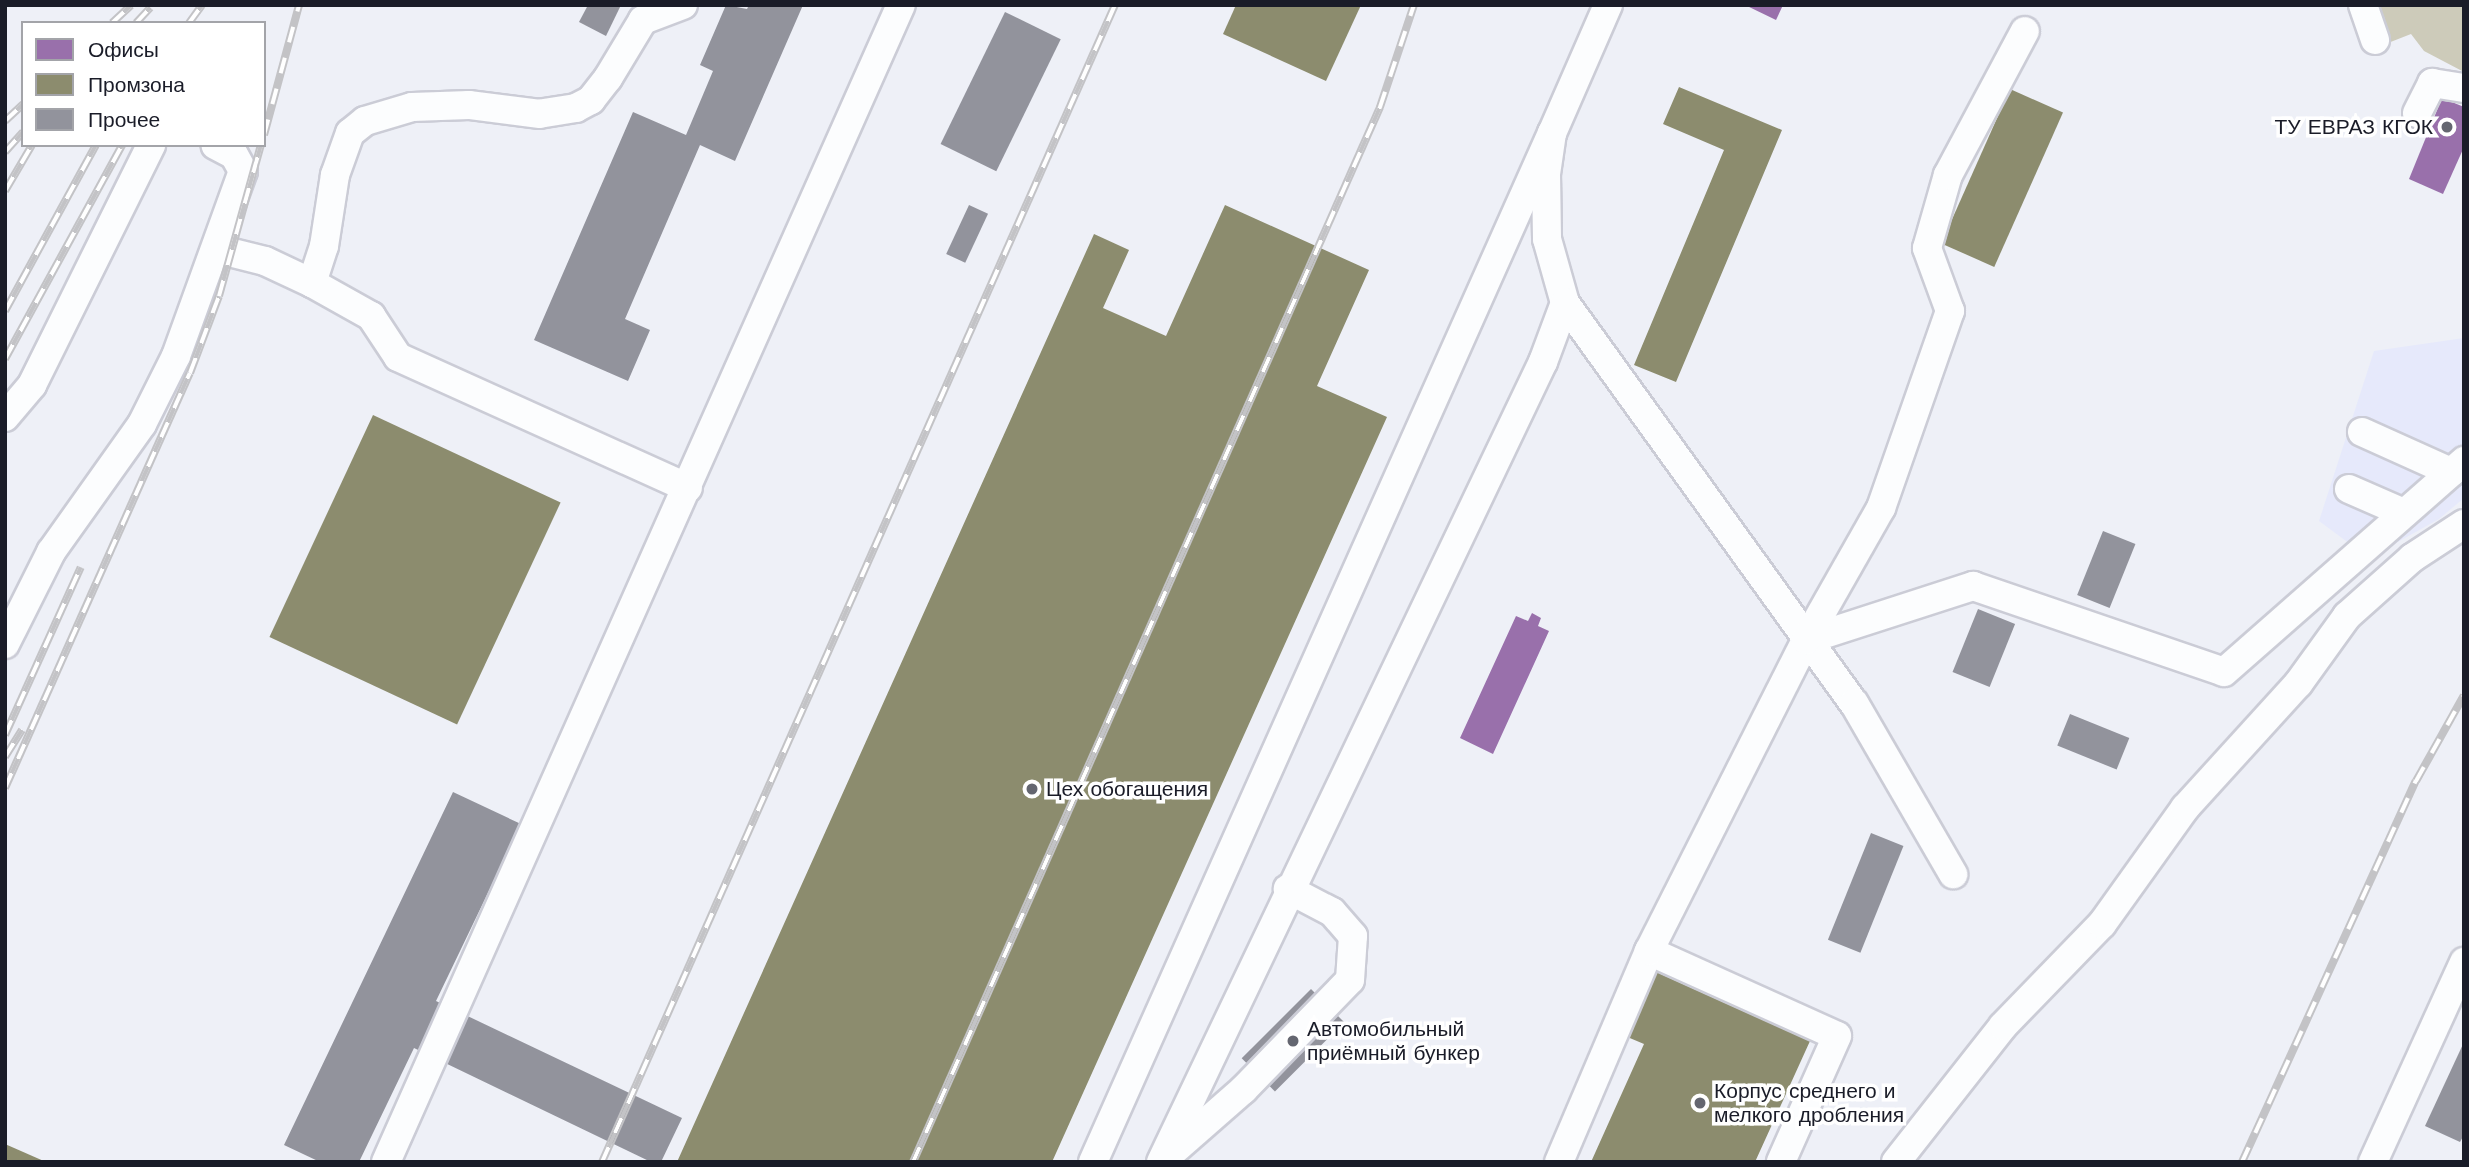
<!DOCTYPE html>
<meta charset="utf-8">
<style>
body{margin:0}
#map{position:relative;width:2469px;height:1167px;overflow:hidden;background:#eef0f7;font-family:"Work Sans",sans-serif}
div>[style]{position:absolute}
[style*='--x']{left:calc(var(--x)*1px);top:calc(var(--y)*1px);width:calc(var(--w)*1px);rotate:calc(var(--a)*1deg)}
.built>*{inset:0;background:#e6e9fb}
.forest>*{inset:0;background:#cdcbba}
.offices>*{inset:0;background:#9970ab}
.industry>*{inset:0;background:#8c8c6e;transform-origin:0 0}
.building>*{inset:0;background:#92939c;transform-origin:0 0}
.roads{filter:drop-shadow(2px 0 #cbccd6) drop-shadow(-2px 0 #cbccd6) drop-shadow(0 2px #cbccd6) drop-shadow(0 -2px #cbccd6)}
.minor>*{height:28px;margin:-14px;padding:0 14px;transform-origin:14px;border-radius:14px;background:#fcfdfe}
.rail>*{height:8px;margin-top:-4px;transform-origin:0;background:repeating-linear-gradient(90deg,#fff 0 16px,#c3c3c6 0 32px);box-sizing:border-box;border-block:2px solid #c3c3c6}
.dots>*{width:19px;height:19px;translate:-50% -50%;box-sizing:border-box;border:4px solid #fff;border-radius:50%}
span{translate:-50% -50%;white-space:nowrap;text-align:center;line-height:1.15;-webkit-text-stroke:7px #fff;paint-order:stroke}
.poi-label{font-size:21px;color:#1a1c28}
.right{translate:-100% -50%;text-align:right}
.left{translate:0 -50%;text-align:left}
.frame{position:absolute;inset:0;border:7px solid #1a1c28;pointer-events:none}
.legend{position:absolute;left:21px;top:21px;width:245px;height:126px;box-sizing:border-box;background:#fff;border:2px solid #a3a4a9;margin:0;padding:9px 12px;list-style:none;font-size:21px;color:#1a1c28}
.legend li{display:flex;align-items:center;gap:14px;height:35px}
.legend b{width:35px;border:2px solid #a3a4a9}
</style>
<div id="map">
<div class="built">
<div style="clip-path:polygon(2464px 338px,2464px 498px,2439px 519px,2369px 558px,2319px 521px,2374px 351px)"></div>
</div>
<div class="forest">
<div style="clip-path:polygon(2374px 5px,2464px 5px,2464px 72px,2424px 51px,2411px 34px,2388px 43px)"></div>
</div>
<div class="offices">
<div style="clip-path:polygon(1745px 5px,1783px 5px,1776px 20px)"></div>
<div style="clip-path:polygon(2442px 98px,2464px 107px,2464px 147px,2443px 194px,2409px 179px)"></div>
<div style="clip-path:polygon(1532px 613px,1541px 618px,1538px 626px,1549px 631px,1493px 754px,1460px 738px,1516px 616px,1528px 621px)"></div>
</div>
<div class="industry">
<div style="clip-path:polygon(1236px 5px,1361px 5px,1326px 81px,1223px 34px)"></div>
<div style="clip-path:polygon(1679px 87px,1782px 130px,1676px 382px,1634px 365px,1724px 150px,1663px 124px)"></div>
<div style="left:2010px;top:89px;width:58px;height:169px;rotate:24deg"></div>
<div style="clip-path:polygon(1225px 205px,1369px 270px,1317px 386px,1387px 417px,1052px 1162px,677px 1162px,1094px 234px,1129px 250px,1103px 308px,1166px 336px)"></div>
<div style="left:373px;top:415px;width:207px;height:245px;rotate:25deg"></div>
<div style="clip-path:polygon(1654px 971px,1810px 1041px,1755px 1162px,1591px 1162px,1644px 1044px,1625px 1036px)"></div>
<div style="clip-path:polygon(5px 1144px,46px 1162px,5px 1162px)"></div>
</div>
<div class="building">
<div style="clip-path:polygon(588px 5px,621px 5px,606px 36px,579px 22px)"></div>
<div style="clip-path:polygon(726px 5px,747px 9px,749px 5px,803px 5px,735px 161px,700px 145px,625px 319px,650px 330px,628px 381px,534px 340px,633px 112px,686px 135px,713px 71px,700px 65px)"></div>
<div style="left:1005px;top:12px;width:62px;height:147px;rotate:26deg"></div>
<div style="left:969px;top:205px;width:21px;height:54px;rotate:25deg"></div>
<div style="left:2103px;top:531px;width:35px;height:69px;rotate:22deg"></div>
<div style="left:1978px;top:609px;width:40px;height:68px;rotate:22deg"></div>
<div style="left:2070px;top:714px;width:64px;height:34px;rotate:22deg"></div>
<div style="clip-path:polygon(453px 792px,521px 824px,436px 1001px,682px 1118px,661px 1162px,651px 1162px,414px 1048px,359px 1162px,320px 1162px,284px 1145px)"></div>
<div style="left:1871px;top:833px;width:35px;height:115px;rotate:22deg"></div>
<div style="left:1311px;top:989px;width:47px;height:98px;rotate:45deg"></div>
<div style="clip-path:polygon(2464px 1042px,2464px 1135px,2460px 1142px,2425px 1126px)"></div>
</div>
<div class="roads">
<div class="minor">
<div style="--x:683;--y:5;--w:43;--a:159.4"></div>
<div style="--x:643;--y:20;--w:68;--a:121.1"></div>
<div style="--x:608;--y:78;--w:28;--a:128"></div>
<div style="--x:591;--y:100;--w:17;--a:152"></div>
<div style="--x:576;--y:108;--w:36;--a:171"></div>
<div style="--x:540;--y:114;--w:72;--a:-172.8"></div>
<div style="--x:469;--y:105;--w:57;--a:178"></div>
<div style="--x:412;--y:107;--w:49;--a:163.4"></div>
<div style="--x:365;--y:121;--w:19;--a:141"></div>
<div style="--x:350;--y:133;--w:45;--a:109.7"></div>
<div style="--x:335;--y:175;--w:72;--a:98.8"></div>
<div style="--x:324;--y:246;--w:39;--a:108"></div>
<div style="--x:312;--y:283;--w:68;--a:29.2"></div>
<div style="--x:371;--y:316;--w:49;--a:56.6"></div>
<div style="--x:398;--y:357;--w:318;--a:24.3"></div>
<div style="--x:1608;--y:5;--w:140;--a:113.6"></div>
<div style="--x:1552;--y:133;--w:41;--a:98.3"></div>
<div style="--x:1546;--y:174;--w:65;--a:89.1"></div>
<div style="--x:1547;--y:239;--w:66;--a:74.3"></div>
<div style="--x:1565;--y:303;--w:493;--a:54.2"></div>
<div style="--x:1854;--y:703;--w:198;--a:59.9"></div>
<div style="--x:2363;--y:5;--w:37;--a:71"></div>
<div style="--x:2417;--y:113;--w:34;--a:-63"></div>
<div style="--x:2432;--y:83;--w:32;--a:9"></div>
<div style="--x:217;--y:249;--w:49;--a:14"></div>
<div style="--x:265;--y:261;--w:52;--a:25.1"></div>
<div style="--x:5;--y:417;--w:42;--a:-49.8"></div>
<div style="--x:32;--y:385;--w:268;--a:-63.6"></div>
<div style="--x:2362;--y:432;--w:98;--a:24.2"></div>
<div style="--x:2349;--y:489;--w:60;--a:23.6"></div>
<div style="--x:1806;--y:640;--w:176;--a:-17.9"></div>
<div style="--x:1973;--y:586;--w:265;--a:18.9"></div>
<div style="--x:2224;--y:672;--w:320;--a:-41.3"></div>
<div style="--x:5;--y:644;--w:103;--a:-63.4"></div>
<div style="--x:51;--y:552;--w:157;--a:-54.6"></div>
<div style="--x:142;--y:424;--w:76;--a:-63.4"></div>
<div style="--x:176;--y:356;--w:197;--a:-70.1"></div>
<div style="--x:243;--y:171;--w:18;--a:-119"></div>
<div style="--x:234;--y:155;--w:21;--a:-152"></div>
<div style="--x:1649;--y:951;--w:206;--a:24.3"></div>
<div style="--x:1837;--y:1036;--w:138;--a:114"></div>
<div style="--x:1171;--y:1153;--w:96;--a:-41.2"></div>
<div style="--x:1243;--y:1090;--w:153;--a:-45.8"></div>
<div style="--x:1350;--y:980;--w:44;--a:-86.1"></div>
<div style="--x:1353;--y:936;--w:32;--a:-131"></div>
<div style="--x:1332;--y:912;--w:50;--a:-152.4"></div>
<div style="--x:386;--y:1162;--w:1266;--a:-66.01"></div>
<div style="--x:1093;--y:1162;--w:1127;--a:-65.96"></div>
<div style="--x:1161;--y:1162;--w:887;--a:-64.48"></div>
<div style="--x:1543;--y:362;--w:63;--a:-69.6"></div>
<div style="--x:1559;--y:1162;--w:229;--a:-66.9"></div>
<div style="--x:1649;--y:951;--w:348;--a:-63.2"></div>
<div style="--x:1806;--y:640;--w:152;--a:-60.4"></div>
<div style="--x:1881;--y:508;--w:209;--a:-70.7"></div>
<div style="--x:1950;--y:311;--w:67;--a:-110.1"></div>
<div style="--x:1927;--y:248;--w:76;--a:-74"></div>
<div style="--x:1948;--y:175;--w:163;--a:-61.9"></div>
<div style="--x:1896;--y:1162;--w:173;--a:-51.8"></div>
<div style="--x:2003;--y:1026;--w:142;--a:-45.9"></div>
<div style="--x:2102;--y:924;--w:143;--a:-54.4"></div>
<div style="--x:2185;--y:808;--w:168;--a:-47.7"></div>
<div style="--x:2298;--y:684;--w:84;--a:-54.2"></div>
<div style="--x:2347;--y:616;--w:87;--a:-41.7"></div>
<div style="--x:2412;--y:558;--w:62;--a:-33.2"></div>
<div style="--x:2373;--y:1162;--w:220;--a:-65.5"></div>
</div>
</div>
<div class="rail">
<div style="--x:112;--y:23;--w:26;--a:-43"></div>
<div style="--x:136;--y:23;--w:21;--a:-47"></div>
<div style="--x:189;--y:23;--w:22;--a:-54"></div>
<div style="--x:5;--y:121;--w:25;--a:-43"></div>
<div style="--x:264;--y:135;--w:135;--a:-74.9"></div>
<div style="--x:5;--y:152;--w:27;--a:-48"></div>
<div style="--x:5;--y:191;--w:53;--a:-59.6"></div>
<div style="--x:5;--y:311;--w:189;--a:-61.3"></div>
<div style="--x:5;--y:359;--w:244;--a:-61.3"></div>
<div style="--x:5;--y:735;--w:184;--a:-65.7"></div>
<div style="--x:5;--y:757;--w:32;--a:-58"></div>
<div style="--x:5;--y:788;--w:454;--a:-66"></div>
<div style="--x:190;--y:373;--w:82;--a:-69.4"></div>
<div style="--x:219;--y:296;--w:157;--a:-74.5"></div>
<div style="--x:602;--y:1162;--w:1266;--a:-66.09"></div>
<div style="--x:913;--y:1162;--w:1154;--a:-66.12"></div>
<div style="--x:1380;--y:107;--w:108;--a:-71.6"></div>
<div style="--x:2242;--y:1162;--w:419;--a:-65.5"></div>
<div style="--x:2416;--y:781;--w:98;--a:-60.8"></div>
</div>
<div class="dots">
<div style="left:2447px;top:127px;background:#646670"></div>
<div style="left:1032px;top:789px;background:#646670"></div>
<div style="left:1293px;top:1041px;background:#646670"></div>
<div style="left:1700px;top:1103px;background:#646670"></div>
</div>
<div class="poi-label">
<span class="right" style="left:2433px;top:127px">ТУ ЕВРАЗ КГОК</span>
<span class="left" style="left:1046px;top:789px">Цех обогащения</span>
<span class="left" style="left:1307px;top:1041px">Автомобильный<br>приёмный бункер</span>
<span class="left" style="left:1714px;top:1103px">Корпус среднего и<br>мелкого дробления</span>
</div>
<div class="frame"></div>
<ul class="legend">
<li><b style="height:19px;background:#9970ab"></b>Офисы</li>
<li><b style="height:19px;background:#8c8c6e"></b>Промзона</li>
<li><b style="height:19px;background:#92939c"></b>Прочее</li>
</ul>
</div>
